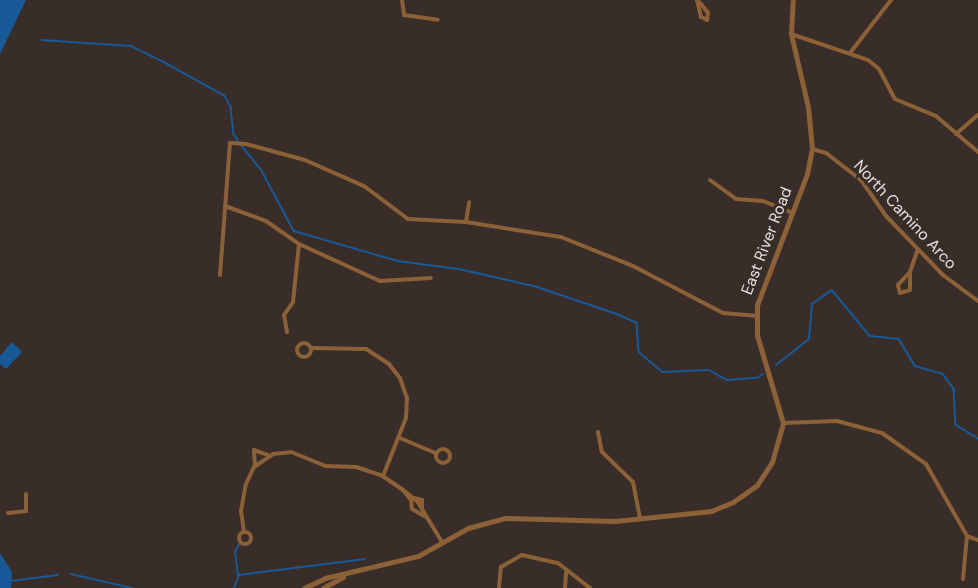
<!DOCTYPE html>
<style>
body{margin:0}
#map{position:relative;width:978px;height:588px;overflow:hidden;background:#382d29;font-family:"DM Sans",sans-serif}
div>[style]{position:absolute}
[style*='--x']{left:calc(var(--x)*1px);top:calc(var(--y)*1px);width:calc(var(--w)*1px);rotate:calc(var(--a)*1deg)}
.water>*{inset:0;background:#185998}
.stream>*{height:1.5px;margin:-0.75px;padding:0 0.75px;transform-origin:0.75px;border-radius:0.75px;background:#185998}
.minor>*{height:4px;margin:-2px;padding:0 2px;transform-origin:2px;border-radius:2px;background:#8d6137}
.minor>.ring{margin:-2px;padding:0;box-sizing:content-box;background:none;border:4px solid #8d6137;border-radius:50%}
.tertiary>*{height:5px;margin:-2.5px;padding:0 2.5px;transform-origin:2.5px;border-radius:2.5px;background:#8d6137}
span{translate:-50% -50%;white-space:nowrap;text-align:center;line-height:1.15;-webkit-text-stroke:6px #382d29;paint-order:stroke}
.street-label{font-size:16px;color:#e6dfdc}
</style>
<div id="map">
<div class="water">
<div style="clip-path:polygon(0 0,26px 0,0 54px)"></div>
<div style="clip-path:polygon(12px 342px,22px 352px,6px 369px,0 364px,0 356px)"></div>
<div style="clip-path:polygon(0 553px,12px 572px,11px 588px,0 588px)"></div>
</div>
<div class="stream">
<div style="--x:42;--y:40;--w:89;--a:3.9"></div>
<div style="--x:131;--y:46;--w:34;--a:26"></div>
<div style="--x:162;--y:61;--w:72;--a:29.1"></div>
<div style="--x:225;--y:96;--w:13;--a:61"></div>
<div style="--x:231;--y:107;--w:27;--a:84"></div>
<div style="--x:234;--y:134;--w:9;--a:58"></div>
<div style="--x:242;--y:146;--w:32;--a:51"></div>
<div style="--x:262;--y:171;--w:68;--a:61.9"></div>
<div style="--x:294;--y:231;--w:108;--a:16.1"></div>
<div style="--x:398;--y:261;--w:62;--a:7.5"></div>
<div style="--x:459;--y:269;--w:77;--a:12.8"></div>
<div style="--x:534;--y:286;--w:88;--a:18.6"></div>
<div style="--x:617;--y:314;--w:22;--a:24"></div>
<div style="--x:637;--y:323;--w:29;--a:86"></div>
<div style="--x:639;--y:352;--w:31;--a:40"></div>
<div style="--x:663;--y:372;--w:46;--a:-2.5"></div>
<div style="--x:709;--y:370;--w:21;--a:29"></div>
<div style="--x:727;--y:380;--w:30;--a:-4"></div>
<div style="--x:757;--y:378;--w:7;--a:-34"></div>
<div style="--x:776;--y:365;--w:42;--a:-38.2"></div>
<div style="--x:809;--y:339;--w:35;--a:-85"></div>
<div style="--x:812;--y:304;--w:24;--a:-35"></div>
<div style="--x:832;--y:290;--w:60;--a:50.4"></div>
<div style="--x:870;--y:336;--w:29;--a:6"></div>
<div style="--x:899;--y:339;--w:31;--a:59"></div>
<div style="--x:915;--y:366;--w:29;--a:16"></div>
<div style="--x:943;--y:374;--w:19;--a:54"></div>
<div style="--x:954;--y:389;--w:36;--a:87"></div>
<div style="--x:956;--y:425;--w:26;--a:31"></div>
<div style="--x:71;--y:574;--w:63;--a:12.9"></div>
<div style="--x:238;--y:576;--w:24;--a:-97"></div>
<div style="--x:235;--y:552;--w:10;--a:-61"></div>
<div style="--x:11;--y:581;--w:47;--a:-7.3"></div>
<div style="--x:234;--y:588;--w:14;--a:-69"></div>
<div style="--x:239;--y:575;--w:127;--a:-7.2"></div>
</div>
<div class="minor">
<div style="--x:402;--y:0;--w:15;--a:82"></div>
<div style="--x:404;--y:15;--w:34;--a:8"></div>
<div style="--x:697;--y:0;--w:6;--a:45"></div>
<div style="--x:701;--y:4;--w:6;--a:51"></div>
<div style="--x:705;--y:9;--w:5;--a:53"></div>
<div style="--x:708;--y:13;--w:7;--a:98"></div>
<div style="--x:707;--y:20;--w:7;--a:-153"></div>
<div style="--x:701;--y:17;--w:17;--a:-103"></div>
<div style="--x:791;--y:34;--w:81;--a:18.7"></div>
<div style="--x:868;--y:60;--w:14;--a:39"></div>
<div style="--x:879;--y:69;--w:34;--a:62"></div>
<div style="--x:895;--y:99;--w:44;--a:22.5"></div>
<div style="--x:936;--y:116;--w:55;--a:40.6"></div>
<div style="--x:850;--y:53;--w:67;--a:-52.3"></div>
<div style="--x:956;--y:134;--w:29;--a:-41"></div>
<div style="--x:812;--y:149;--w:15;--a:16"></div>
<div style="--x:826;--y:153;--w:44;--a:37.6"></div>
<div style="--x:861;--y:180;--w:44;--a:55.2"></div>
<div style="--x:886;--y:216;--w:82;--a:46"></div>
<div style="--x:943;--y:275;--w:44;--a:36.6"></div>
<div style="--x:710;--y:180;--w:32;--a:36"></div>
<div style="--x:736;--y:199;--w:27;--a:4"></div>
<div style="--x:763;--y:201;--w:31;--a:22"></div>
<div style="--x:225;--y:206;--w:44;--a:20.1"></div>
<div style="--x:266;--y:221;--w:40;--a:34.9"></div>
<div style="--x:299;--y:244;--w:89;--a:24.6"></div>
<div style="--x:380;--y:281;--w:51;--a:-3.4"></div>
<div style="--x:466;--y:222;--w:20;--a:-81"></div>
<div style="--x:910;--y:272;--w:18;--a:133"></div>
<div style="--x:898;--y:285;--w:8;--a:76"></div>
<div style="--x:900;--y:293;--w:10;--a:-17"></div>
<div style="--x:910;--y:290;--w:18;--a:-90"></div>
<div style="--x:910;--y:272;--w:24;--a:-71"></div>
<div style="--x:220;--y:275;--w:132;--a:-85.7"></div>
<div style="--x:230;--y:143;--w:16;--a:4"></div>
<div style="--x:246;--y:144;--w:61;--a:15.2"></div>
<div style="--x:305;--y:160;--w:64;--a:23.8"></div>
<div style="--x:364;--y:186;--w:55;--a:36.9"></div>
<div style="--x:408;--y:219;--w:58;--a:3"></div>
<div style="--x:466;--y:222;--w:96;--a:9"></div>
<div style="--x:561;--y:237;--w:78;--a:21.9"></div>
<div style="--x:633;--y:266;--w:102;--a:27.6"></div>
<div style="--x:723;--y:313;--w:32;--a:5"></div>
<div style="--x:287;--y:332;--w:17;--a:-100"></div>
<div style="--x:284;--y:315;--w:16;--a:-55"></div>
<div style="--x:293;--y:302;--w:58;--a:-84.1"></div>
<div class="ring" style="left:297px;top:343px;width:10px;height:10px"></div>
<div style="--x:311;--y:348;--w:55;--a:1"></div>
<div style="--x:366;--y:349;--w:27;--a:33"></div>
<div style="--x:389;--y:364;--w:18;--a:52"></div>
<div style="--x:400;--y:378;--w:21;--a:71"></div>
<div style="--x:407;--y:398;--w:20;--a:93"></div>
<div style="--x:406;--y:418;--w:62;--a:111.6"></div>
<div style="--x:783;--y:423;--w:54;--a:-2.1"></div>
<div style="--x:837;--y:421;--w:47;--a:14.9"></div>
<div style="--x:882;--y:433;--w:54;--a:35.2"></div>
<div style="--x:926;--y:464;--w:83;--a:60.3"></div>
<div style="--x:967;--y:536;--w:12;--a:20"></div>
<div style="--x:598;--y:432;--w:20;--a:79"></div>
<div style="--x:602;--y:452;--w:43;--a:44.1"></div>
<div style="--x:633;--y:482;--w:38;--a:79"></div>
<div style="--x:400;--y:438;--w:39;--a:23"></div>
<div class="ring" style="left:436px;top:449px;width:10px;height:10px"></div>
<div style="--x:255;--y:466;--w:16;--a:-94"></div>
<div style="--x:254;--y:450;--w:15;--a:20"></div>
<div style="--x:414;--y:498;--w:8;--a:14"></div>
<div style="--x:422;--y:500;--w:8;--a:90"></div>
<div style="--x:8;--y:513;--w:18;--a:-6"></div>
<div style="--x:26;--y:511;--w:17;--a:-90"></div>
<div style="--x:426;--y:517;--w:16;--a:-150"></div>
<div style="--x:412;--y:509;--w:9;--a:-96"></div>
<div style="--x:411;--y:500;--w:14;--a:-129"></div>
<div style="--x:402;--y:489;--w:19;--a:39"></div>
<div style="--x:417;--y:501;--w:48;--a:58.6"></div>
<div style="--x:244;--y:532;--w:21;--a:-98"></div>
<div style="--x:241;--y:511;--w:27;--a:-80"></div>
<div style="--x:246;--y:484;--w:19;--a:-65"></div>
<div style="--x:254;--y:467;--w:23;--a:-34"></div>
<div style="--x:273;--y:454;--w:18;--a:-6"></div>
<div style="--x:291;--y:452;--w:38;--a:22"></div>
<div style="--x:326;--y:466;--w:30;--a:2"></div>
<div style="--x:356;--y:467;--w:26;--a:18"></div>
<div style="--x:381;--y:475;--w:25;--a:34"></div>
<div class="ring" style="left:239px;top:532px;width:8px;height:8px"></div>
<div style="--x:963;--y:579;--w:43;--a:-84.7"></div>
<div style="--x:499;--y:588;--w:21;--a:-85"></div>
<div style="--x:501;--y:567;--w:24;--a:-30"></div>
<div style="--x:522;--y:555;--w:37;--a:13"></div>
<div style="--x:558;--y:563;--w:41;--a:38"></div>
<div style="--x:565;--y:588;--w:16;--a:-86"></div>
</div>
<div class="tertiary">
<div style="--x:304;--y:588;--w:23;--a:-25"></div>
<div style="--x:325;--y:578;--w:96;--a:-13.3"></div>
<div style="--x:418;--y:556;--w:57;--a:-29.2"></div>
<div style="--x:468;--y:528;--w:38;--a:-15"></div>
<div style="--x:505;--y:518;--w:110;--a:1.6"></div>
<div style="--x:615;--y:521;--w:97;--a:-5.9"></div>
<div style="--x:711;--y:511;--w:24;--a:-22"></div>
<div style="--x:733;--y:502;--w:29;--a:-35"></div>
<div style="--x:757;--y:485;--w:27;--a:-57"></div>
<div style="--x:772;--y:462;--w:41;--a:-74.2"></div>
<div style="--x:783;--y:423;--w:92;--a:-106.5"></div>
<div style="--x:757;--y:335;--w:30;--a:-90"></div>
<div style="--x:757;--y:305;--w:140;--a:-69.1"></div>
<div style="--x:807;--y:174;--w:25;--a:-79"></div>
<div style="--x:812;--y:149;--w:42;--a:-95.4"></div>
<div style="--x:808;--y:107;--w:75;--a:-103.1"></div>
<div style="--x:791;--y:34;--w:34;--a:-87"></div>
<div style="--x:323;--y:588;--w:23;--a:-29"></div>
</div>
<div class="street-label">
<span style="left:905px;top:215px;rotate:47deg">North Camino Arco</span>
<span style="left:767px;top:241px;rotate:-69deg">East River Road</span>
</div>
</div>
